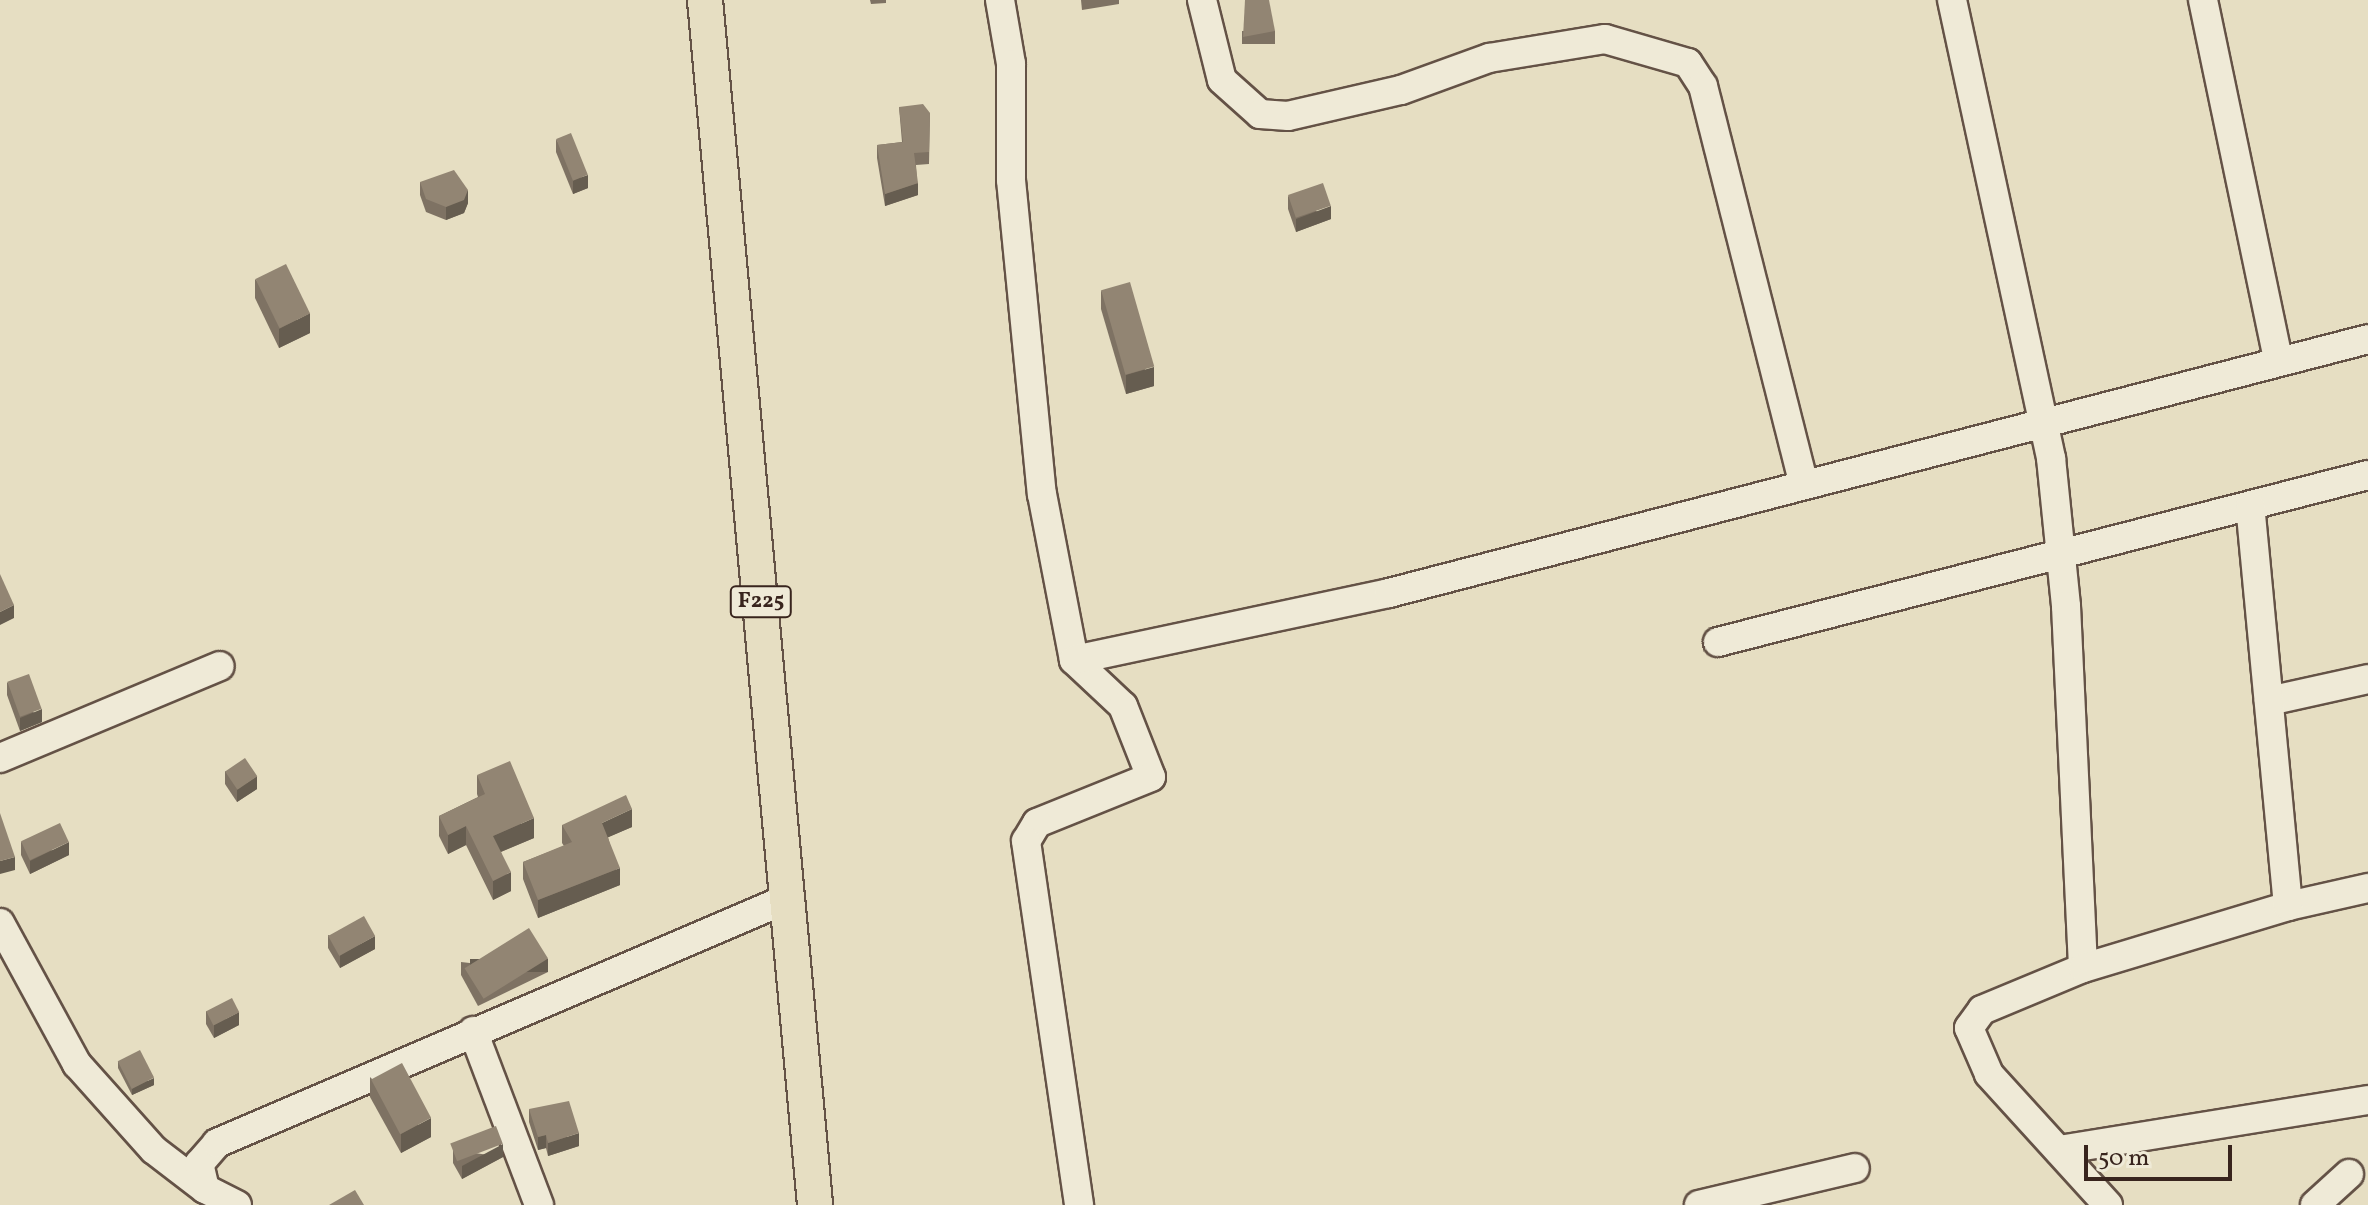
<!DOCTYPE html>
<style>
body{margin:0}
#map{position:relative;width:2368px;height:1205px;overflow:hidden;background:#e6dec2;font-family:Vollkorn,serif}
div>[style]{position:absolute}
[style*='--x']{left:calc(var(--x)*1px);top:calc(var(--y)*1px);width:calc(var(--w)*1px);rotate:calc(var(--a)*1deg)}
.roads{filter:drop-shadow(2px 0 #645246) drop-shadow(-2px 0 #645246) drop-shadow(0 2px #645246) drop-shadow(0 -2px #645246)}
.minor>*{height:28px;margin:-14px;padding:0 14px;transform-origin:14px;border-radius:14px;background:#efead7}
.major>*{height:34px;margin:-17px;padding:0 17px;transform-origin:17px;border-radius:17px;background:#e6dec2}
.wall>*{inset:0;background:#7e7263;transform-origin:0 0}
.shaded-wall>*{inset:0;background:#665d50;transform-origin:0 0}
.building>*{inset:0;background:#928573;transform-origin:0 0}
span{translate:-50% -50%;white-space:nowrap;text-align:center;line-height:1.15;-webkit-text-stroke:7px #efead7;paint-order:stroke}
.shield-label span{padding:2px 6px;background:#efead7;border:2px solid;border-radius:6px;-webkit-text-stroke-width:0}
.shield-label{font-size:22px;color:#38241d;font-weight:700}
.scale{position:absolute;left:2084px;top:1145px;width:148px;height:36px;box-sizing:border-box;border:4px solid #38241d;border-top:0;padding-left:10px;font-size:24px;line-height:28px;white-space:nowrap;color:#38241d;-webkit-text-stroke:6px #efead7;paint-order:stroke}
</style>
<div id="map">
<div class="roads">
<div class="minor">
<div style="--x:1000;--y:0;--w:65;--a:80.2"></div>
<div style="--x:1011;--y:64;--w:116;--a:90"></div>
<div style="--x:1011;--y:180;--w:316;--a:84.4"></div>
<div style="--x:1042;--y:494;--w:169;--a:79.1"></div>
<div style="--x:1074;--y:660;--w:67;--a:43.2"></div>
<div style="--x:1123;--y:706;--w:76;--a:68.5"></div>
<div style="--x:1151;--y:777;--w:123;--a:158"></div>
<div style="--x:1037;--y:823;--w:21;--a:121"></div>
<div style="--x:1026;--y:841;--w:368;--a:81.7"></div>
<div style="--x:1202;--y:0;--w:82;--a:76"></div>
<div style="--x:1222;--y:80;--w:51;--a:41.8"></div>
<div style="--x:1260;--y:114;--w:28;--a:4"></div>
<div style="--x:1288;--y:116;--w:116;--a:-13"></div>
<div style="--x:1401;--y:90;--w:94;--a:-20"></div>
<div style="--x:1489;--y:58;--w:118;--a:-9.3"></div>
<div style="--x:1605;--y:39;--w:86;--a:16.1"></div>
<div style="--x:1688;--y:63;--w:27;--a:57"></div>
<div style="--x:1703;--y:86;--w:411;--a:75.8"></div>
<div style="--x:1952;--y:0;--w:469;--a:77.8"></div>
<div style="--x:2051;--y:458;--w:149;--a:84.2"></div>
<div style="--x:2066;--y:606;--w:362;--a:87.3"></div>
<div style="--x:2203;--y:0;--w:368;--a:78.2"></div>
<div style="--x:1718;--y:642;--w:671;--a:-14.41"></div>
<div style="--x:1074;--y:660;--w:322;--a:-12"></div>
<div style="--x:1389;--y:593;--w:1011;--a:-14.54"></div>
<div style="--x:2269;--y:701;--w:101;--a:-12.5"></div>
<div style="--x:0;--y:758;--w:238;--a:-22.7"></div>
<div style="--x:2288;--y:906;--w:82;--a:-12.7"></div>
<div style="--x:0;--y:923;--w:161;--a:61.4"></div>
<div style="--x:77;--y:1064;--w:115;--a:48.2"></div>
<div style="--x:154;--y:1150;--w:64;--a:37.4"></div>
<div style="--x:473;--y:1031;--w:186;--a:69.2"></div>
<div style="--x:2059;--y:1150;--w:313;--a:-9.2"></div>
<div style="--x:237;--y:1205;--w:36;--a:-153"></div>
<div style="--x:205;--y:1189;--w:26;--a:-103"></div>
<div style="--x:199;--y:1164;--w:28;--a:-49"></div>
<div style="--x:217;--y:1143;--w:622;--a:-23.19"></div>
<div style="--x:1699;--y:1205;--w:160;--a:-13.3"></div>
<div style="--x:2108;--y:1205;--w:177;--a:-132.3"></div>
<div style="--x:1989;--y:1074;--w:50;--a:-113.5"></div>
<div style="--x:1969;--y:1028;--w:22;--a:-54"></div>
<div style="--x:1982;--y:1010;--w:109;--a:-22.6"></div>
<div style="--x:2083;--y:968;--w:214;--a:-16.8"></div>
<div style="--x:2288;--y:906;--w:401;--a:-95.4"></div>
<div style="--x:2315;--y:1205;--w:46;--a:-42.4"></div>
</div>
<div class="major">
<div style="--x:705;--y:0;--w:1210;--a:84.78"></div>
</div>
</div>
<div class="wall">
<div style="clip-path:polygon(870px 0,886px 0,886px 3px,871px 4px)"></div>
<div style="clip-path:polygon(1081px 0,1119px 0,1119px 4px,1082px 10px)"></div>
<div style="left:1275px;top:31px;width:13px;height:33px;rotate:90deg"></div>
<div style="clip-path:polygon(899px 107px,930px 113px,929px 164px,916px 165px,918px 195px,885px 206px,877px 158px,877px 145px,902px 142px)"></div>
<div style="clip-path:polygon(556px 139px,588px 188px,573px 194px,556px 152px)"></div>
<div style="clip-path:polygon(420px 182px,468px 203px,464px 213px,446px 220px,426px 212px,420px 195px)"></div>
<div style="clip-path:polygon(1288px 196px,1331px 219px,1296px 232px,1288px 209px)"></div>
<div style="clip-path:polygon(255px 279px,310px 333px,279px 348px,255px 298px)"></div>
<div style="clip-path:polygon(1101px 290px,1154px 386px,1126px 394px,1101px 309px)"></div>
<div style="clip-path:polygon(7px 682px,42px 722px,20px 731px,7px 695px)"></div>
<div style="clip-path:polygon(225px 771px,257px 789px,237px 802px,225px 784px)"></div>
<div style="clip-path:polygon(477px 775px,534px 838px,501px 852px,511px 891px,493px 900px,466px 845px,448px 854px,439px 836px,439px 816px,478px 797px,477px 794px)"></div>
<div style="clip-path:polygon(562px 825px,632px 827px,608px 837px,620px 885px,538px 918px,523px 879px,523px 862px,564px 846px,562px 843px)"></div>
<div style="clip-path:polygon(21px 842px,69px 855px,30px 874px,21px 855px)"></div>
<div style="clip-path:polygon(328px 935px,375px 949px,340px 968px,328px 948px)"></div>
<div style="clip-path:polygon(461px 962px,548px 972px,478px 1006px,461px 975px)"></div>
<div style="clip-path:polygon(206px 1011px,239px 1025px,214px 1038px,206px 1024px)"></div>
<div style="clip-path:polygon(118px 1061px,154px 1085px,132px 1095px,118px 1068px)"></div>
<div style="clip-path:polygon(370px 1077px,431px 1137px,401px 1153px,370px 1097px)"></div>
<div style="clip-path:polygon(529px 1109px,579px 1146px,548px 1156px,546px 1148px,538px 1150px,529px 1122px)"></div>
<div style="clip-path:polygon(453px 1150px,503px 1157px,462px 1179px,453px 1163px)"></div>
</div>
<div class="shaded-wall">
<div style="clip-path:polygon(588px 175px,588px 188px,573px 194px,573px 180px)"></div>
<div style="clip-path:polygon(918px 183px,918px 195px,885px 206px,885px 194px)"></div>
<div style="clip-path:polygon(468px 190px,468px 203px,464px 213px,446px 220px,446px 207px)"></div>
<div style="clip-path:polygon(1331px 206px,1331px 219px,1296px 232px,1296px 219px)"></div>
<div style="clip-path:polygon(310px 313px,310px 333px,279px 348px,279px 329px)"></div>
<div style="clip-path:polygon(1154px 367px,1154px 386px,1126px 394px,1126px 375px)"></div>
<div style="clip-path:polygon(14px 605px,14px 618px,0 625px,0 612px)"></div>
<div style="clip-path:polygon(42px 709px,42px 722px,20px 731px,20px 718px)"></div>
<div style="clip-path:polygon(257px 776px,257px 789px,237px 802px,237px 789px)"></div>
<div style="clip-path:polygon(632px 809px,632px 827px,602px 840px,602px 823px)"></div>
<div style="clip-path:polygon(534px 818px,534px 838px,493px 855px,493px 836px)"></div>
<div style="clip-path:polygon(466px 826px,466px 845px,448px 854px,448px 835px)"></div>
<div style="clip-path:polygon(69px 842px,69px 855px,30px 874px,30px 861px)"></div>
<div style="clip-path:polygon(15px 857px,15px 870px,0 874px,0 861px)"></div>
<div style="clip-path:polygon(620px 868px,620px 885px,538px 918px,538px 900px)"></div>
<div style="clip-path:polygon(511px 872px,511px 891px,493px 900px,493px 881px)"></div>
<div style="clip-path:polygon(375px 936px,375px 949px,340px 968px,340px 955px)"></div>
<div style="left:548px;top:959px;width:13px;height:78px;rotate:90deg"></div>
<div style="clip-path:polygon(239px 1012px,239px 1025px,214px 1038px,214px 1025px)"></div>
<div style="clip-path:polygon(154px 1078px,154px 1085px,132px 1095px,132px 1088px)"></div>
<div style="clip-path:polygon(431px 1118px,431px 1137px,401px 1153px,401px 1134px)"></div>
<div style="clip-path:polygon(579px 1133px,579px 1146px,548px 1156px,548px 1143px)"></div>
<div style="clip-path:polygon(546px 1135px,546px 1148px,538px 1150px,538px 1137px)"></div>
<div style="clip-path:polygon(503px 1144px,503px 1157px,462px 1179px,462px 1166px)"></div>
</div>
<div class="building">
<div style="clip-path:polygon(1245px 0,1269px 0,1275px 31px,1243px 37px)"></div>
<div style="clip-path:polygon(923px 104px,930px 113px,929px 152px,914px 153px,918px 183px,885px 194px,877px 145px,903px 142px,899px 107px)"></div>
<div style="left:571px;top:133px;width:45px;height:16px;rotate:68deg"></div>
<div style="clip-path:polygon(454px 170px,468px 190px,464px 200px,446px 207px,426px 199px,420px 182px)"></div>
<div style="left:1323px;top:183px;width:24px;height:37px;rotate:71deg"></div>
<div style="left:286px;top:264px;width:55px;height:34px;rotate:64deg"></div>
<div style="left:1130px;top:282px;width:88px;height:30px;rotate:74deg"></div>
<div style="clip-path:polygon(0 574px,14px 605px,0 612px)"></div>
<div style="left:29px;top:674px;width:37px;height:23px;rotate:70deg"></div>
<div style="left:245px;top:758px;width:22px;height:24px;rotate:56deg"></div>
<div style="clip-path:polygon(510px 761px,534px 818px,493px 836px,511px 872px,493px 881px,466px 826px,448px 835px,439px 816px,485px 794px,477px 775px)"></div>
<div style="clip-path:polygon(626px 795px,632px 809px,602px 823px,620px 868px,538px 900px,523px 862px,572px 842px,562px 825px)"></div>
<div style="clip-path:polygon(0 813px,15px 857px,0 861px)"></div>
<div style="left:60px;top:823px;width:21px;height:43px;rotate:65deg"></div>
<div style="left:364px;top:916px;width:23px;height:41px;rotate:61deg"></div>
<div style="left:529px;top:928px;width:36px;height:76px;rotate:58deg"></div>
<div style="left:232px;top:998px;width:16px;height:29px;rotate:63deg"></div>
<div style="left:140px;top:1050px;width:31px;height:25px;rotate:63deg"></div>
<div style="left:402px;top:1063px;width:62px;height:35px;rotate:62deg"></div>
<div style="clip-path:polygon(569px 1101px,579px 1133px,548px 1143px,546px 1135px,538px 1137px,529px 1109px)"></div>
<div style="left:496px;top:1126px;width:19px;height:49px;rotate:69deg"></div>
<div style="clip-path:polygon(355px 1190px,364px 1205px,329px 1205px)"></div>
</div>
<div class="shield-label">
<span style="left:761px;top:602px">F225</span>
</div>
<div class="scale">50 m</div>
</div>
